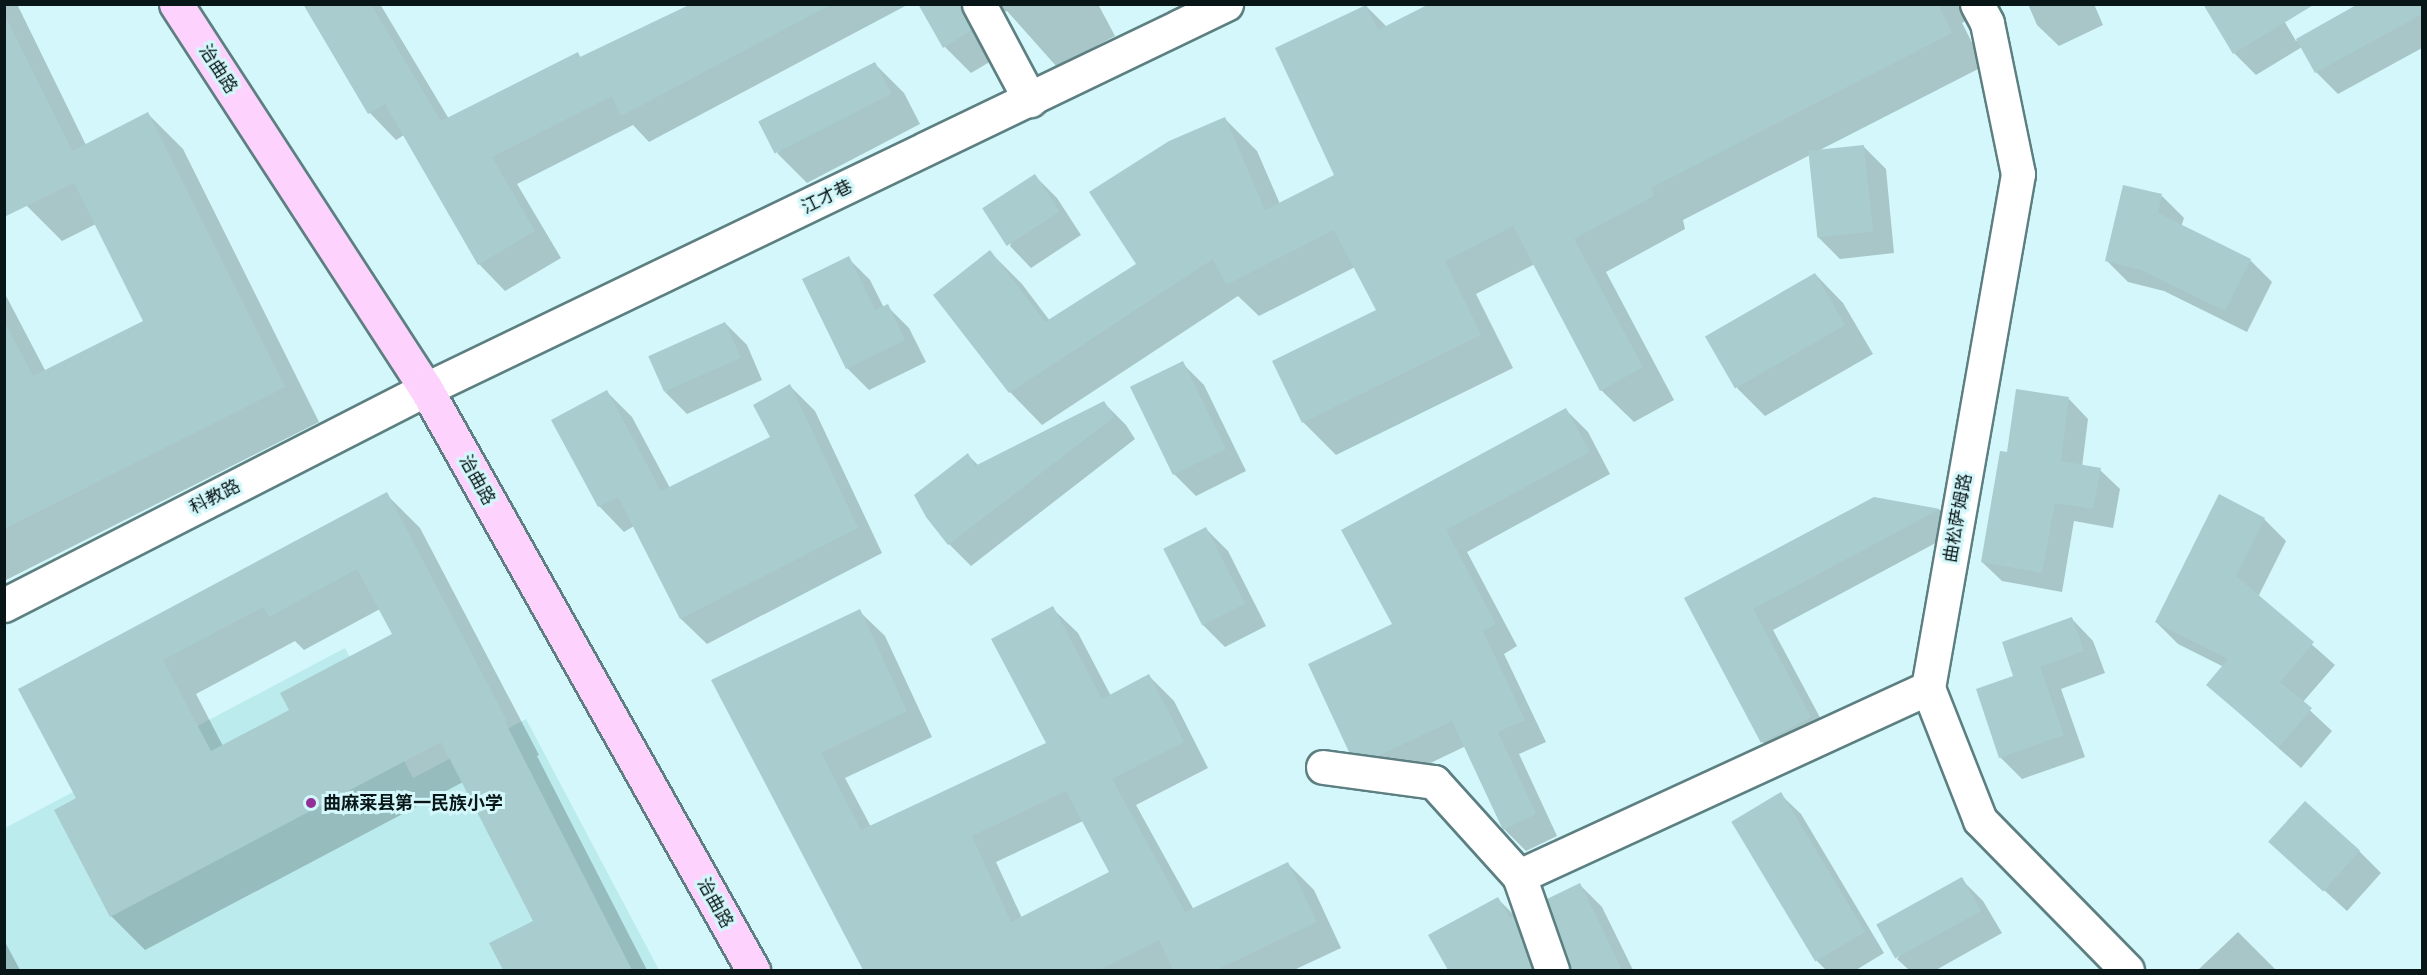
<!DOCTYPE html>
<meta charset="utf-8">
<style>
body{margin:0}
#map{position:relative;width:2427px;height:975px;overflow:hidden;background:#d3f7fa;font-family:"Asap Condensed","Noto Sans SC",sans-serif}
div>[style]{position:absolute}
[style*='--x']{left:calc(var(--x)*1px);top:calc(var(--y)*1px);width:calc(var(--w)*1px);rotate:calc(var(--a)*1deg)}
.built>*{inset:0;background:#bcebee}
.shadow>*{inset:0;background:#0003}
.building>*{inset:0;background:#a9cdcf;transform-origin:0 0}
.roads{filter:drop-shadow(2px 0 #5d7f81) drop-shadow(-2px 0 #5d7f81) drop-shadow(0 2px #5d7f81) drop-shadow(0 -2px #5d7f81)}
.minor>*{height:33px;margin:-16.5px;padding:0 16.5px;transform-origin:16.5px;border-radius:16.5px;background:#fff}
.major>*{height:33px;margin:-16.5px;padding:0 16.5px;transform-origin:16.5px;border-radius:16.5px;background:#fdd3fe}
.dots>*{width:16px;height:16px;translate:-50% -50%;box-sizing:border-box;border:3px solid #d3f7fa;border-radius:50%}
span{translate:-50% -50%;white-space:nowrap;text-align:center;line-height:1.15;-webkit-text-stroke:6px #d3f7fa;paint-order:stroke}
.street-label{font-size:18px;color:#091617}
.poi-label{font-size:18px;color:#091617;font-weight:700}
.left{translate:0 -50%;text-align:left}
.frame{position:absolute;inset:0;border:6px solid #091617;pointer-events:none}
</style>
<div id="map">
<div class="built">
<div style="clip-path:polygon(345px 648px,413px 778px,526px 719px,659px 970px,5px 970px,5px 828px)"></div>
</div>
<div class="shadow">
<div style="clip-path:polygon(4px 4px,17px 4px,86px 145px,148px 114px,183px 149px,319px 422px,4px 581px,4px 292px,46px 372px,145px 321px,96px 224px,62px 241px,27px 206px,4px 160px)"></div>
<div style="clip-path:polygon(305px 4px,380px 4px,449px 119px,578px 54px,581px 58px,695px 4px,909px 4px,649px 142px,633px 125px,517px 184px,561px 258px,505px 291px,479px 264px,404px 135px,396px 140px,370px 113px)"></div>
<div style="clip-path:polygon(919px 4px,1098px 4px,1115px 36px,1057px 67px,1007px 11px,998px 14px,998px 57px,971px 73px,945px 47px)"></div>
<div style="clip-path:polygon(1432px 4px,1993px 4px,1962px 23px,1984px 66px,1816px 152px,1864px 147px,1886px 169px,1894px 253px,1840px 259px,1818px 237px,1810px 155px,1683px 220px,1685px 229px,1606px 272px,1674px 400px,1634px 422px,1601px 390px,1535px 264px,1476px 294px,1513px 368px,1336px 455px,1303px 422px,1274px 362px,1378px 311px,1355px 267px,1259px 316px,1238px 296px,1042px 425px,1010px 392px,990px 252px,1022px 284px,1050px 321px,1138px 264px,1225px 119px,1257px 151px,1280px 204px,1336px 176px,1366px 6px,1387px 27px)"></div>
<div style="clip-path:polygon(2028px 4px,2094px 4px,2103px 25px,2059px 46px,2037px 25px)"></div>
<div style="clip-path:polygon(2205px 4px,2274px 4px,2296px 41px,2361px 4px,2422px 4px,2422px 48px,2338px 94px,2316px 72px,2302px 47px,2256px 75px,2234px 53px)"></div>
<div style="clip-path:polygon(875px 64px,904px 93px,920px 124px,807px 183px,777px 153px)"></div>
<div style="clip-path:polygon(1035px 176px,1057px 198px,1081px 235px,1031px 268px,1010px 246px)"></div>
<div style="clip-path:polygon(2162px 196px,2184px 218px,2181px 227px,2250px 260px,2272px 282px,2247px 332px,2164px 291px,2128px 282px,2106px 260px)"></div>
<div style="clip-path:polygon(848px 258px,870px 280px,884px 308px,887px 306px,909px 328px,926px 362px,869px 390px,847px 368px,804px 280px)"></div>
<div style="clip-path:polygon(1815px 274px,1843px 303px,1873px 354px,1765px 416px,1737px 388px)"></div>
<div style="clip-path:polygon(725px 323px,747px 345px,762px 380px,687px 414px,665px 392px)"></div>
<div style="clip-path:polygon(1182px 363px,1204px 385px,1246px 471px,1196px 496px,1174px 474px)"></div>
<div style="clip-path:polygon(790px 386px,815px 411px,882px 553px,707px 644px,681px 619px,634px 526px,624px 532px,599px 506px,607px 392px,632px 417px,670px 488px,772px 437px)"></div>
<div style="clip-path:polygon(2069px 399px,2088px 419px,2082px 467px,2100px 470px,2120px 489px,2113px 528px,2074px 521px,2062px 592px,2002px 581px,1982px 562px,2009px 454px)"></div>
<div style="clip-path:polygon(1104px 403px,1126px 425px,1135px 439px,971px 566px,949px 544px,968px 455px,979px 466px)"></div>
<div style="clip-path:polygon(1566px 410px,1588px 432px,1610px 474px,1467px 552px,1517px 646px,1504px 654px,1546px 742px,1519px 754px,1557px 836px,1526px 851px,1504px 829px,1466px 746px,1401px 777px,1373px 773px,1351px 751px,1394px 625px,1343px 531px)"></div>
<div style="clip-path:polygon(evenodd,386px 494px,420px 528px,539px 755px,537px 756px,647px 970px,505px 970px,491px 944px,535px 921px,463px 782px,145px 950px,111px 916px,78px 799px,20px 689px,386px 494px,380px 609px,394px 635px,291px 710px,223px 746px,196px 694px,295px 641px,304px 650px,380px 609px)"></div>
<div style="clip-path:polygon(1874px 499px,1940px 510px,1960px 530px,1773px 630px,1831px 738px,1783px 763px,1763px 742px,1686px 598px)"></div>
<div style="clip-path:polygon(2264px 519px,2286px 541px,2258px 597px,2335px 665px,2302px 703px,2332px 731px,2301px 768px,2208px 685px,2224px 667px,2178px 644px,2156px 622px)"></div>
<div style="clip-path:polygon(1206px 529px,1228px 551px,1266px 626px,1225px 647px,1203px 625px)"></div>
<div style="clip-path:polygon(evenodd,1052px 608px,1078px 633px,1111px 696px,1149px 676px,1174px 701px,1208px 768px,1136px 805px,1194px 910px,1288px 864px,1314px 890px,1341px 948px,1294px 970px,872px 970px,856px 954px,713px 681px,859px 611px,885px 636px,932px 737px,845px 778px,871px 827px,1048px 744px,1052px 608px,1083px 821px,1111px 872px,1022px 918px,996px 862px,1083px 821px)"></div>
<div style="clip-path:polygon(2072px 619px,2093px 641px,2105px 673px,2061px 689px,2085px 757px,2022px 779px,2000px 757px,2015px 677px)"></div>
<div style="clip-path:polygon(1780px 794px,1801px 814px,1884px 953px,1856px 970px,1826px 970px,1817px 961px,1733px 822px)"></div>
<div style="clip-path:polygon(2271px 842px,2359px 851px,2381px 873px,2347px 911px)"></div>
<div style="clip-path:polygon(1961px 879px,1983px 901px,2002px 933px,1936px 970px,1909px 970px,1897px 959px)"></div>
<div style="clip-path:polygon(1580px 885px,1602px 907px,1633px 970px,1572px 970px,1549px 900px)"></div>
<div style="clip-path:polygon(1497px 898px,1519px 920px,1528px 936px,1466px 970px,1449px 970px,1430px 936px)"></div>
<div style="clip-path:polygon(2238px 932px,2276px 970px,2198px 970px)"></div>
<div style="clip-path:polygon(1529px 938px,1543px 963px,1530px 970px,1472px 970px)"></div>
<div style="clip-path:polygon(4px 940px,20px 970px,4px 970px)"></div>
</div>
<div class="building">
<div style="clip-path:polygon(303px 4px,371px 4px,441px 121px,578px 52px,580px 57px,691px 4px,832px 4px,621px 116px,612px 96px,492px 157px,535px 231px,478px 265px,385px 104px,368px 114px)"></div>
<div style="clip-path:polygon(918px 4px,960px 4px,972px 30px,943px 48px)"></div>
<div style="clip-path:polygon(1429px 4px,1938px 4px,1952px 33px,1651px 188px,1654px 196px,1574px 239px,1643px 367px,1600px 391px,1513px 226px,1445px 261px,1481px 335px,1302px 423px,1272px 361px,1376px 310px,1334px 230px,1226px 285px,1213px 259px,1009px 393px,933px 295px,990px 250px,1045px 322px,1136px 264px,1089px 192px,1169px 141px,1225px 117px,1265px 210px,1334px 175px,1275px 48px,1366px 5px,1378px 30px)"></div>
<div style="clip-path:polygon(2203px 4px,2315px 4px,2233px 54px)"></div>
<div style="clip-path:polygon(2358px 4px,2422px 4px,2422px 14px,2315px 73px,2296px 39px)"></div>
<div style="clip-path:polygon(4px 13px,72px 151px,148px 112px,285px 387px,4px 529px,4px 321px,33px 376px,143px 321px,74px 183px,4px 217px)"></div>
<div style="left:875px;top:62px;width:36px;height:131px;rotate:63deg"></div>
<div style="left:1864px;top:145px;width:87px;height:56px;rotate:84deg"></div>
<div style="left:1035px;top:174px;width:45px;height:63px;rotate:57deg"></div>
<div style="clip-path:polygon(2123px 185px,2162px 194px,2158px 213px,2251px 259px,2225px 311px,2141px 270px,2105px 261px)"></div>
<div style="clip-path:polygon(849px 256px,875px 310px,888px 304px,905px 340px,846px 369px,802px 279px)"></div>
<div style="left:1815px;top:273px;width:60px;height:127px;rotate:60deg"></div>
<div style="left:725px;top:322px;width:39px;height:84px;rotate:66deg"></div>
<div style="left:1183px;top:361px;width:98px;height:59px;rotate:64deg"></div>
<div style="clip-path:polygon(790px 384px,858px 528px,680px 619px,618px 497px,598px 507px,551px 420px,607px 390px,661px 491px,770px 437px,753px 405px)"></div>
<div style="clip-path:polygon(2016px 389px,2069px 397px,2061px 461px,2101px 468px,2093px 509px,2055px 503px,2042px 573px,1981px 562px,2000px 451px,2007px 452px)"></div>
<div style="clip-path:polygon(1104px 401px,1114px 417px,948px 545px,926px 517px,914px 495px,968px 453px,975px 466px)"></div>
<div style="clip-path:polygon(1566px 408px,1590px 452px,1446px 530px,1496px 624px,1483px 631px,1525px 720px,1498px 732px,1536px 814px,1503px 830px,1452px 721px,1378px 756px,1349px 752px,1308px 664px,1392px 624px,1341px 530px)"></div>
<div style="clip-path:polygon(evenodd,387px 492px,507px 721px,505px 722px,632px 970px,503px 970px,489px 943px,533px 921px,441px 742px,110px 917px,54px 810px,76px 798px,18px 689px,387px 492px,357px 569px,392px 634px,280px 693px,289px 710px,211px 751px,163px 660px,263px 607px,269px 617px,357px 569px)"></div>
<div style="clip-path:polygon(2219px 494px,2265px 518px,2236px 576px,2314px 642px,2280px 682px,2312px 708px,2279px 747px,2206px 685px,2228px 659px,2155px 622px)"></div>
<div style="clip-path:polygon(1874px 497px,1940px 509px,1753px 609px,1811px 717px,1761px 743px,1684px 598px)"></div>
<div style="left:1206px;top:527px;width:86px;height:48px;rotate:63deg"></div>
<div style="clip-path:polygon(evenodd,1053px 606px,1102px 699px,1149px 674px,1184px 742px,1112px 779px,1185px 912px,1288px 862px,1317px 922px,1216px 970px,1173px 970px,1159px 940px,1099px 970px,863px 970px,711px 680px,860px 609px,907px 711px,821px 753px,861px 830px,1046px 743px,991px 639px,1053px 606px,1066px 791px,1109px 872px,1011px 922px,972px 836px,1066px 791px)"></div>
<div style="clip-path:polygon(2072px 617px,2084px 651px,2040px 667px,2064px 735px,1999px 758px,1976px 689px,2013px 676px,2002px 642px)"></div>
<div style="left:1781px;top:792px;width:163px;height:58px;rotate:59deg"></div>
<div style="left:2305px;top:801px;width:74px;height:55px;rotate:42deg"></div>
<div style="left:1962px;top:877px;width:39px;height:98px;rotate:61deg"></div>
<div style="clip-path:polygon(1580px 883px,1622px 970px,1570px 970px,1547px 899px)"></div>
<div style="clip-path:polygon(1498px 897px,1510px 918px,1513px 916px,1532px 970px,1448px 970px,1428px 935px)"></div>
</div>
<div class="roads">
<div class="minor">
<div style="--x:979;--y:4;--w:109;--a:62"></div>
<div style="--x:1977;--y:4;--w:21;--a:62"></div>
<div style="--x:1987;--y:23;--w:154;--a:78.4"></div>
<div style="--x:2018;--y:174;--w:522;--a:99.93"></div>
<div style="--x:1928;--y:688;--w:142;--a:68.5"></div>
<div style="--x:1980;--y:820;--w:210;--a:45.6"></div>
<div style="--x:4;--y:605;--w:474;--a:-27.1"></div>
<div style="--x:426;--y:389;--w:888;--a:-25.7"></div>
<div style="--x:1323;--y:767;--w:112;--a:7.7"></div>
<div style="--x:1434;--y:782;--w:127;--a:47.9"></div>
<div style="--x:1552;--y:970;--w:100;--a:-109.3"></div>
<div style="--x:1519;--y:876;--w:450;--a:-24.7"></div>
</div>
<div class="major">
<div style="--x:176;--y:4;--w:459;--a:57"></div>
<div style="--x:426;--y:389;--w:667;--a:60.63"></div>
</div>
</div>
<div class="dots">
<div style="left:311px;top:803px;background:#923097"></div>
</div>
<div class="street-label">
<span style="left:218px;top:69px;rotate:57deg">治曲路</span>
<span style="left:827px;top:197px;rotate:-26deg">江才巷</span>
<span style="left:477px;top:480px;rotate:61deg">治曲路</span>
<span style="left:215px;top:497px;rotate:-27deg">科教路</span>
<span style="left:1958px;top:518px;rotate:-80deg">曲松萨姆路</span>
<span style="left:715px;top:903px;rotate:61deg">治曲路</span>
</div>
<div class="poi-label">
<span class="left" style="left:323px;top:803px">曲麻莱县第一民族小学</span>
</div>
<div class="frame"></div>
</div>
